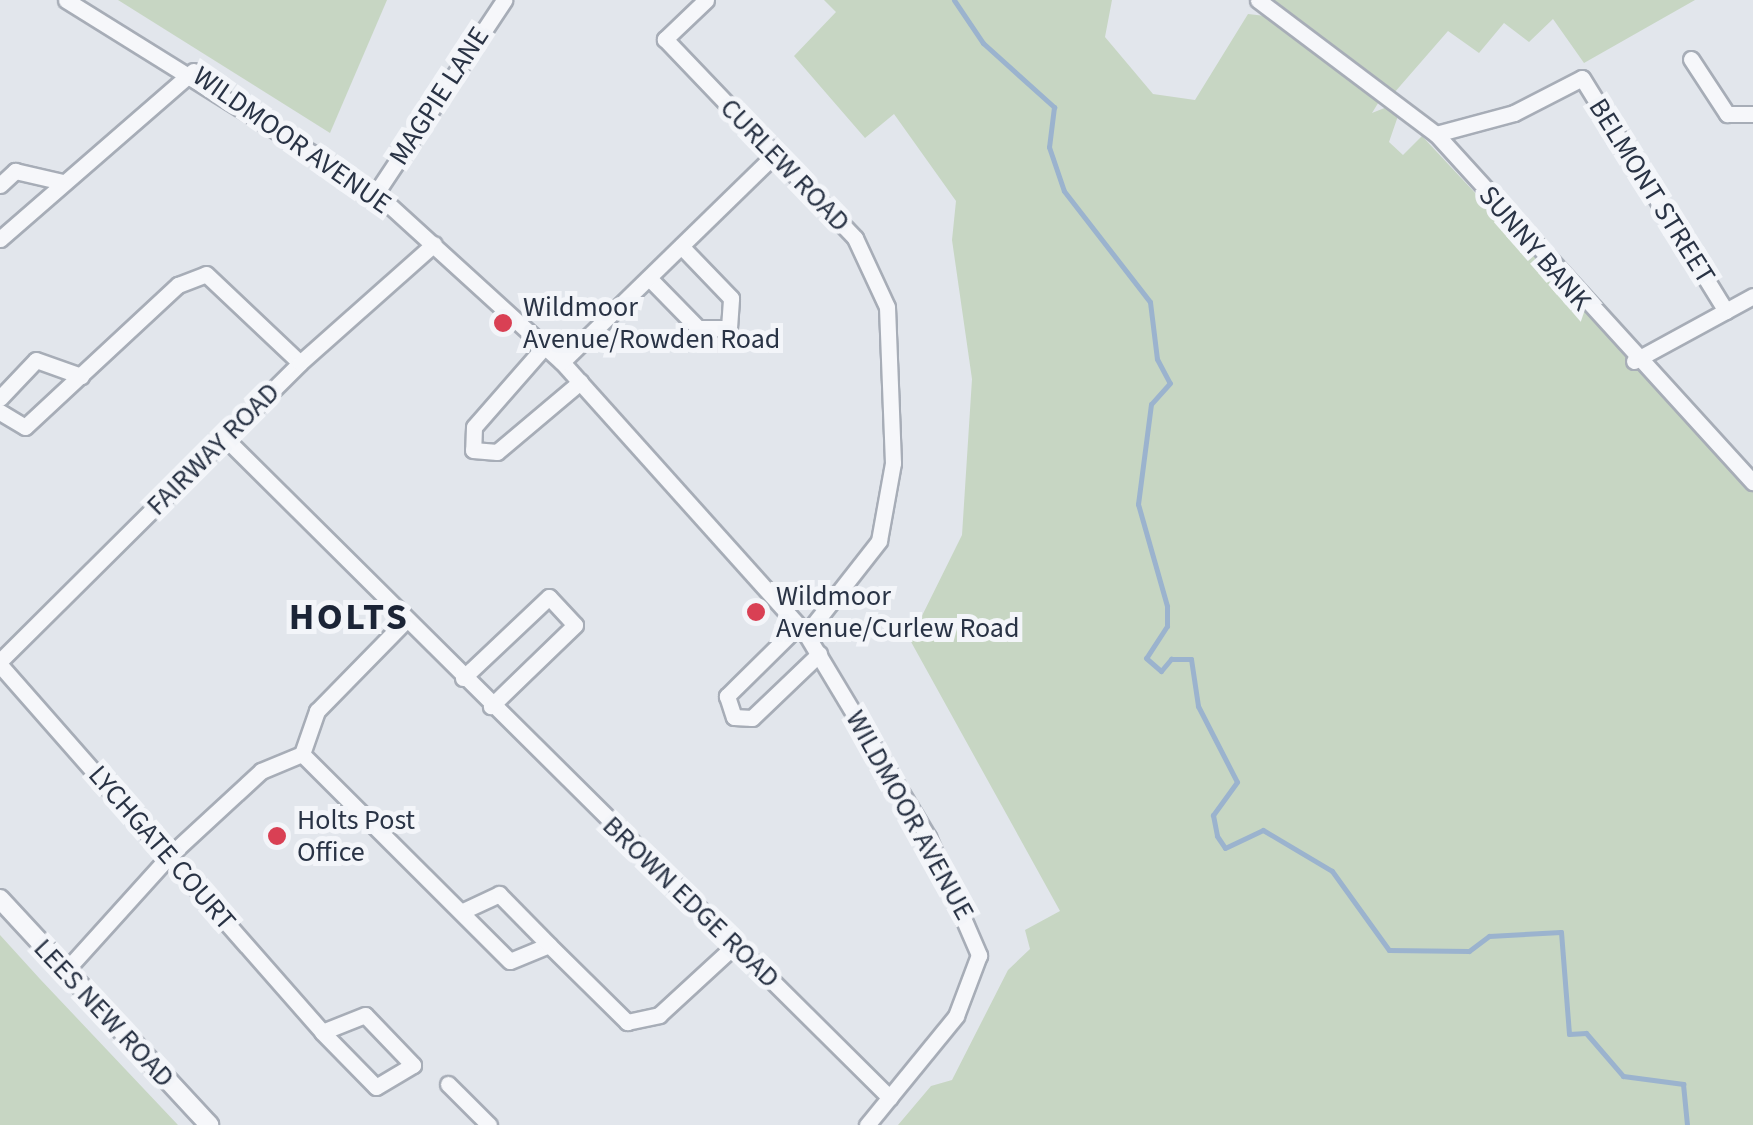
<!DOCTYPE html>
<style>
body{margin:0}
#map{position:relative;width:1753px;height:1125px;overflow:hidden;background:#e2e6ec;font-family:"Source Sans 3",sans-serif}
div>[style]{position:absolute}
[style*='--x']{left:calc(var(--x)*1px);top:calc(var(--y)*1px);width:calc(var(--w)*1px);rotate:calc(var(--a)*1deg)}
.green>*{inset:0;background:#c7d6c3}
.stream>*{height:5px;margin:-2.5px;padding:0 2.5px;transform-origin:2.5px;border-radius:2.5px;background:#9bb3ce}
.roads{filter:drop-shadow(2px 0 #a7adb7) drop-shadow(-2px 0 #a7adb7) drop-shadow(0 2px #a7adb7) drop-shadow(0 -2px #a7adb7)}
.minor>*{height:15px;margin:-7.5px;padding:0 7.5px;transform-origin:7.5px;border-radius:7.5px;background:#f6f7fa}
.tertiary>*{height:18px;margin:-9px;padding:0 9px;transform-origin:9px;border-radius:9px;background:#f6f7fa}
.dots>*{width:28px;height:28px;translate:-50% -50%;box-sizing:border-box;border:5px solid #f3f5f9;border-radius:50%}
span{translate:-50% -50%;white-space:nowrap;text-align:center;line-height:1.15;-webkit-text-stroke:10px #f3f5f9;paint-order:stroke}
.street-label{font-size:28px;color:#293345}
.poi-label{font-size:28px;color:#293345}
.left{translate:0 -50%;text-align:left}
.district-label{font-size:38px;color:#1b2436;font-weight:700;letter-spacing:2.5px}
</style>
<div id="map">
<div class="green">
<div style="clip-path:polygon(118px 0,387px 0,330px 133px)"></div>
<div style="clip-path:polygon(824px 0,1112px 0,1105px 37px,1153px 94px,1195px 100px,1248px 14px,1274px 17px,1380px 100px,1372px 113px,1387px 107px,1398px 116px,1389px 142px,1403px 155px,1422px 136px,1753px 491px,1753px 1125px,898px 1125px,931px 1086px,952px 1080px,1008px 970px,1030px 949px,1025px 930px,1060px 911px,910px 640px,962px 535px,972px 379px,952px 240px,956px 201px,894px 114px,865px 138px,794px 56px,836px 12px)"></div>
<div style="clip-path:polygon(1274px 0,1695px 0,1584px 63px,1553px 19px,1529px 42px,1504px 23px,1479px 53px,1448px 31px,1394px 93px)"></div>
<div style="clip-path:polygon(0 935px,40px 979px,178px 1125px,0 1125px)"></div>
</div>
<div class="stream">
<div style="--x:954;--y:0;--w:52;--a:56"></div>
<div style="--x:983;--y:43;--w:96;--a:42"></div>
<div style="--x:1054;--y:107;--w:40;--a:97.1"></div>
<div style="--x:1049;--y:147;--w:46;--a:71.2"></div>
<div style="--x:1064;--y:191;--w:140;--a:52.2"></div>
<div style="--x:1150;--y:302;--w:57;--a:83"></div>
<div style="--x:1157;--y:359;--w:27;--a:62"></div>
<div style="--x:1170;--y:383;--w:28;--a:132"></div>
<div style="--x:1151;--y:404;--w:101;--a:97.4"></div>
<div style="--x:1138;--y:504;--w:106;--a:74.1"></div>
<div style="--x:1167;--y:606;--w:20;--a:90"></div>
<div style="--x:1167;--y:626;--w:38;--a:123"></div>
<div style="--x:1146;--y:658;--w:20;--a:41"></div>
<div style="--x:1161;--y:671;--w:16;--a:-50"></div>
<div style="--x:1171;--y:659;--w:20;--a:0"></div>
<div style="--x:1191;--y:659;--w:48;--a:81.5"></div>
<div style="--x:1198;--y:706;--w:85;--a:62.8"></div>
<div style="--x:1237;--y:782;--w:41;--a:126"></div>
<div style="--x:1213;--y:815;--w:21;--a:79"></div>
<div style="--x:1217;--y:836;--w:14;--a:56"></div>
<div style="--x:1225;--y:848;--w:42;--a:-25.3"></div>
<div style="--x:1263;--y:830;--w:80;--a:30.7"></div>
<div style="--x:1332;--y:871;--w:97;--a:54.2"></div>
<div style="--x:1389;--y:950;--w:80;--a:0.7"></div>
<div style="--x:1469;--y:951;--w:25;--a:-37"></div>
<div style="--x:1489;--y:936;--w:72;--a:-3.2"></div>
<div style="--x:1561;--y:932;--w:102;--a:85.5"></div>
<div style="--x:1569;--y:1034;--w:17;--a:-3"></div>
<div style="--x:1586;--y:1033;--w:57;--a:49.3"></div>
<div style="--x:1623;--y:1076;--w:61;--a:7.6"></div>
<div style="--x:1683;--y:1084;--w:41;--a:84.4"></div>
</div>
<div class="roads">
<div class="minor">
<div style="--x:66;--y:0;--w:365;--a:31.9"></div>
<div style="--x:376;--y:193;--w:251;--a:42.3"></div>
<div style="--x:562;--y:362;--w:365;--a:48.1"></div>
<div style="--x:806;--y:634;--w:237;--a:59"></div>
<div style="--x:928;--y:837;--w:129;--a:66.6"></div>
<div style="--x:979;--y:955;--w:65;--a:110.7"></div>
<div style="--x:956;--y:1016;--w:141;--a:129.2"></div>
<div style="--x:706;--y:0;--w:57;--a:136.4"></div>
<div style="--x:665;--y:39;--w:275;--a:46.3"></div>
<div style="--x:855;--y:238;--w:76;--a:65.1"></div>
<div style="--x:887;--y:307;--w:156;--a:87.8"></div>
<div style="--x:893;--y:463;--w:79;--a:100.2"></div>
<div style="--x:879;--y:541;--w:118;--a:128.1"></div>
<div style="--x:1258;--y:0;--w:223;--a:37"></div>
<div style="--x:1436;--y:134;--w:471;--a:47.7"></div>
<div style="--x:1691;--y:59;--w:66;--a:56.8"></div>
<div style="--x:1727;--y:114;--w:26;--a:0"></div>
<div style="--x:1436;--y:134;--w:81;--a:-15.1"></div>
<div style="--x:1514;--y:113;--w:76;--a:-27.2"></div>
<div style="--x:1582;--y:78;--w:274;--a:58.3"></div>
<div style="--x:0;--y:185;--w:21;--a:-43"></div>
<div style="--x:15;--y:171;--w:49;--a:12.9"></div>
<div style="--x:376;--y:193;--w:232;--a:-56.4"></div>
<div style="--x:0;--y:239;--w:256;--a:-41"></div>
<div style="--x:649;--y:278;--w:70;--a:45.6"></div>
<div style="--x:698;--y:328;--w:31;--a:0"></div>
<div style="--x:729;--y:328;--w:30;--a:-86"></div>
<div style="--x:731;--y:298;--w:72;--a:-133.9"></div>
<div style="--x:544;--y:347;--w:106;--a:131.2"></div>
<div style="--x:474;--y:427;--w:23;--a:92"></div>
<div style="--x:473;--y:450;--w:24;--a:5"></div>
<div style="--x:497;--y:452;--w:109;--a:-40.1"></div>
<div style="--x:1634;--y:361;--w:136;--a:-28.6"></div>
<div style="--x:562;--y:362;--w:296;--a:-44.3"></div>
<div style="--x:0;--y:398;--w:52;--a:-46.5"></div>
<div style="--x:36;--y:360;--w:48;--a:19.6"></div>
<div style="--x:0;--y:412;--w:29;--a:31"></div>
<div style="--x:25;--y:427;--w:209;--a:-42.9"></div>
<div style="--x:178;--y:285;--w:30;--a:-21"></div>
<div style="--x:206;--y:274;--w:129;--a:43.4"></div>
<div style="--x:224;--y:437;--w:938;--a:44.78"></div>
<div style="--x:798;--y:626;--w:100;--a:135.4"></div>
<div style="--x:727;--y:696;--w:22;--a:72"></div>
<div style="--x:734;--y:717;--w:18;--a:3"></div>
<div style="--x:752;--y:718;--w:93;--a:-43.7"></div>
<div style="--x:0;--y:661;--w:423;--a:-44.8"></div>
<div style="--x:300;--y:363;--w:179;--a:-41.6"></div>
<div style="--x:0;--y:665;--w:488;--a:48.7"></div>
<div style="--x:322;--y:1032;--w:77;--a:45.5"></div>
<div style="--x:376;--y:1087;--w:43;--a:-30.7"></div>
<div style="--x:413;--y:1065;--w:69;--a:-133.8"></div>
<div style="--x:365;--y:1015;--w:46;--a:158.4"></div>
<div style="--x:463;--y:678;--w:118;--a:-43.3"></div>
<div style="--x:549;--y:597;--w:38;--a:47"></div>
<div style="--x:575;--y:625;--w:117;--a:136"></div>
<div style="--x:302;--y:754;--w:293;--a:44.9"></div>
<div style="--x:510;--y:961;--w:42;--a:-22.3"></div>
<div style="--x:549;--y:945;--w:110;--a:44.6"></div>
<div style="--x:627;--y:1022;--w:33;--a:-12"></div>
<div style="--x:659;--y:1015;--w:103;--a:-42.6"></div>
<div style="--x:463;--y:911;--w:40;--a:-25"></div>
<div style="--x:499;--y:894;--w:71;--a:45.6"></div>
<div style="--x:68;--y:968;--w:152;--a:-47.9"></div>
<div style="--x:170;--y:855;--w:124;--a:-42.7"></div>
<div style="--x:261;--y:771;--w:44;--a:-22.5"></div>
<div style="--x:302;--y:754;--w:46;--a:-70.8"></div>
<div style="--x:317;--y:711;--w:127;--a:-45.6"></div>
<div style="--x:448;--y:1084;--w:58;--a:45"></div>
</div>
<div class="tertiary">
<div style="--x:0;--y:899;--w:308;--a:47.2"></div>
</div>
</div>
<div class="dots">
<div style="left:503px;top:323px;background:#d94054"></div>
<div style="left:756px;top:612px;background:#d94054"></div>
<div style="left:277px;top:836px;background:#d94054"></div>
</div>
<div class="street-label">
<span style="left:439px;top:96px;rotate:-57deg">MAGPIE LANE</span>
<span style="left:292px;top:140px;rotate:35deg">WILDMOOR AVENUE</span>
<span style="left:785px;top:165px;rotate:46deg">CURLEW ROAD</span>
<span style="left:1652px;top:191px;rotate:58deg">BELMONT STREET</span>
<span style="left:1535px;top:248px;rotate:49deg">SUNNY BANK</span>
<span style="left:213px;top:449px;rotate:-45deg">FAIRWAY ROAD</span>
<span style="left:910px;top:815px;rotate:61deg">WILDMOOR AVENUE</span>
<span style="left:162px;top:848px;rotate:49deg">LYCHGATE COURT</span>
<span style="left:691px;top:902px;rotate:44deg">BROWN EDGE ROAD</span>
<span style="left:104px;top:1013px;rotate:47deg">LEES NEW ROAD</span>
</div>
<div class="poi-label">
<span class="left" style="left:523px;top:323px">Wildmoor<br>Avenue/Rowden Road</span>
<span class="left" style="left:776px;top:612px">Wildmoor<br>Avenue/Curlew Road</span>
<span class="left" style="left:297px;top:836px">Holts Post<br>Office</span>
</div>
<div class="district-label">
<span style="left:349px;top:618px">HOLTS</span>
</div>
</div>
